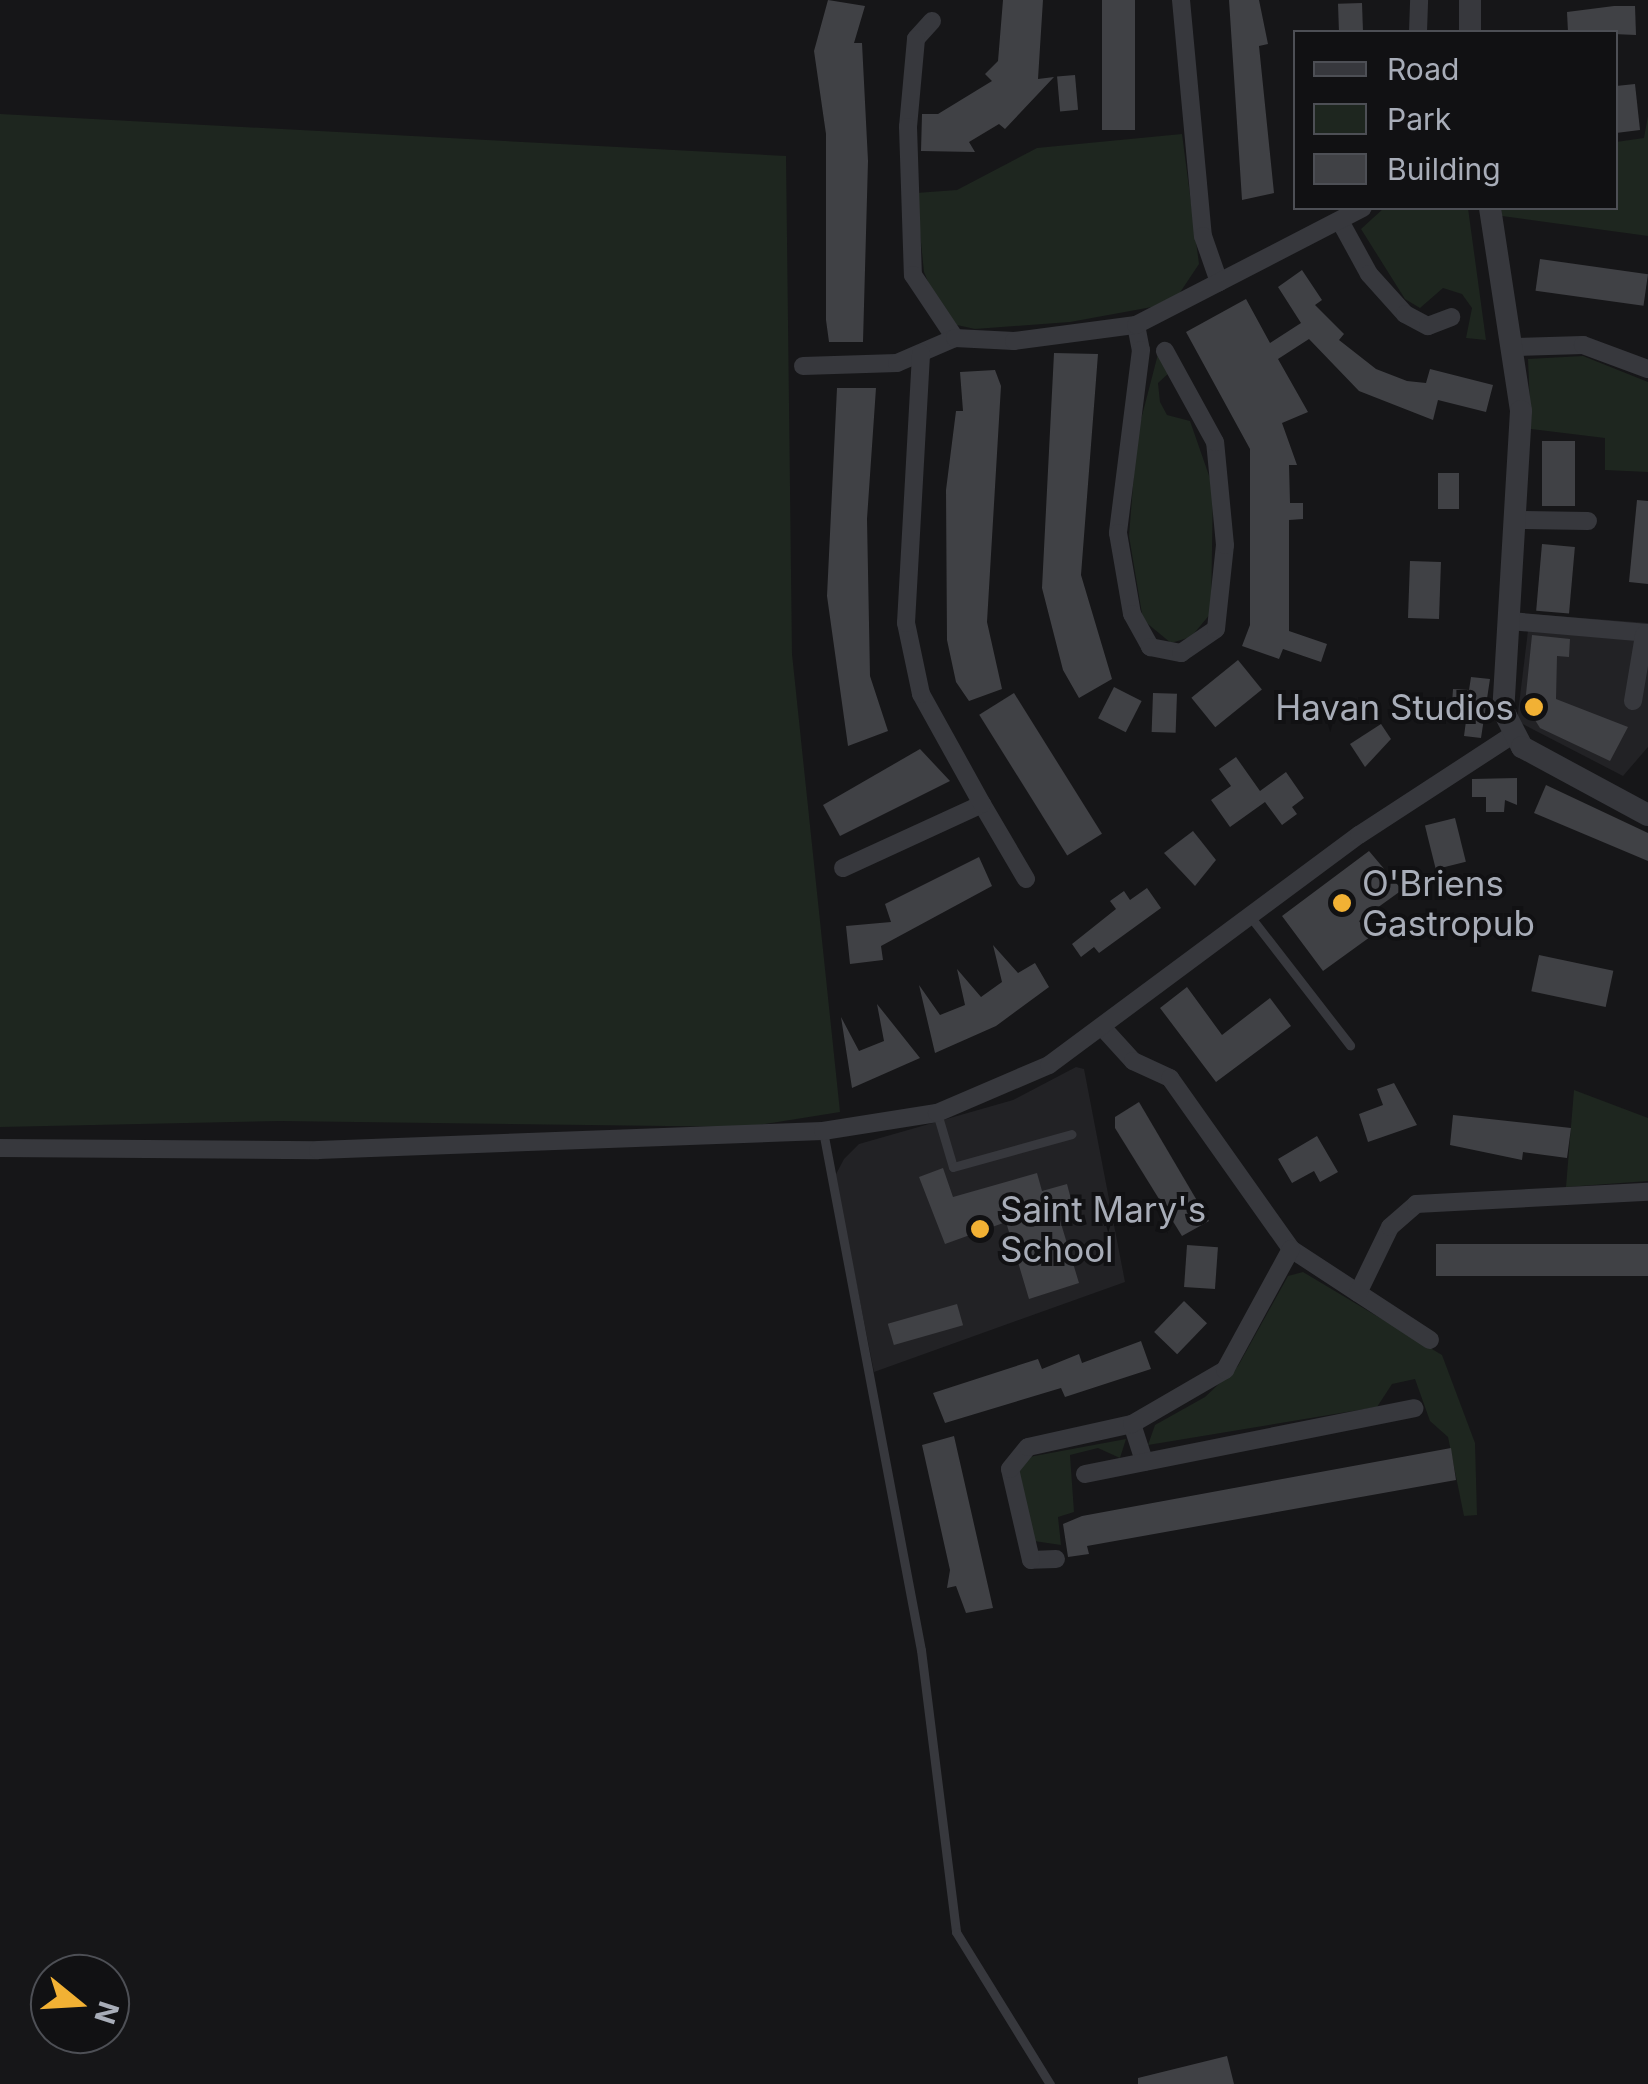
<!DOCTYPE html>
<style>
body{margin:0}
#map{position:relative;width:1648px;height:2084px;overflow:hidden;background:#161618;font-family:Inter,sans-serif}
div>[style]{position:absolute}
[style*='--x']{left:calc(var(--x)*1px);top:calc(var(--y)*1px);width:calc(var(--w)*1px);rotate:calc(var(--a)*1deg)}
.built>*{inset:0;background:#222225}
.green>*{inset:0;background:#1e261f}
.building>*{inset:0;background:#404145;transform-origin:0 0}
.service>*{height:9px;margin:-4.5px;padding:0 4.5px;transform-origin:4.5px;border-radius:4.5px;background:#37383d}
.minor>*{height:18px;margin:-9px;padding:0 9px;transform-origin:9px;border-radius:9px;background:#37383d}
.tertiary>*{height:22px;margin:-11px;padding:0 11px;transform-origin:11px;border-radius:11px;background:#37383d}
.dots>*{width:28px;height:28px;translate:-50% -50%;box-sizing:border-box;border:5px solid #111113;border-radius:50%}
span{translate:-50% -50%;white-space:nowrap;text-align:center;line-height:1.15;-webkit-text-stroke:8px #111113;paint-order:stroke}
.poi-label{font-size:35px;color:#a8adb8}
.right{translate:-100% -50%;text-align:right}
.left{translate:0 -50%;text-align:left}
.legend{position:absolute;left:1293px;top:30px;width:325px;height:180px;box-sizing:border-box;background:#111113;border:2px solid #4d4f55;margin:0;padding:12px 18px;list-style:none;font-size:30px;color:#a8adb8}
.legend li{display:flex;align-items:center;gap:20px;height:50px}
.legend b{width:50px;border:2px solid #4d4f55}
.north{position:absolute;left:30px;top:1954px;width:100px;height:100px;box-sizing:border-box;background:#111113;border:2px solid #4d4f55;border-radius:50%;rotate:108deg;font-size:28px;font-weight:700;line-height:40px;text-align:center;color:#a8adb8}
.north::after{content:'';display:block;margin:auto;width:35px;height:45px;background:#f2b134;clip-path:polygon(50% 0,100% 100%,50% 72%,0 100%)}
</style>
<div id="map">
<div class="built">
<div style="clip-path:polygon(1530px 614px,1648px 623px,1648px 747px,1623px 776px,1517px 721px)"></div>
<div style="clip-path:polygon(1076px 1067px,1084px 1069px,1125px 1282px,874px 1372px,835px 1176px,844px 1159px,859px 1144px,1013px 1100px)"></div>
</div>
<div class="green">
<div style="clip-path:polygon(0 114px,786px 156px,792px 654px,840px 1112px,747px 1127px,280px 1121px,0 1127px)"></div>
<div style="clip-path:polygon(1648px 116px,1648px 236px,1502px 216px,1501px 208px,1616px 208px,1616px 142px,1644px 138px)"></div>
<div style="clip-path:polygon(1182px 134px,1199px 264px,1179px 294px,1152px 307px,1070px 322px,975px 329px,957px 325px,936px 301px,924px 272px,916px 193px,957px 190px,1037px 148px)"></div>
<div style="clip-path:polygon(1384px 208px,1468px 208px,1486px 340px,1466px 338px,1472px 308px,1462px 294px,1443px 288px,1420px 308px,1405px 299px,1361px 229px)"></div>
<div style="clip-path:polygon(1158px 354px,1170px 372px,1158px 383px,1160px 402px,1167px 415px,1190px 421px,1213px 487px,1211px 613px,1191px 637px,1171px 643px,1143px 620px,1129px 536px,1137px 435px)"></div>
<div style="clip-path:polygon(1583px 356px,1648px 382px,1648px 472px,1605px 470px,1605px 438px,1531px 429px,1528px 359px)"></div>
<div style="clip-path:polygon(1574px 1090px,1648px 1118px,1648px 1181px,1566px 1187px)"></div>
<div style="clip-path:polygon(1303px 1272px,1442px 1355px,1475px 1443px,1477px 1515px,1464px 1516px,1448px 1437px,1430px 1421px,1415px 1379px,1392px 1384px,1377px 1407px,1148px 1445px,1155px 1425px,1205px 1397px,1238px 1366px,1288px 1276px)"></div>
<div style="clip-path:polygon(1126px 1439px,1120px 1458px,1098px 1448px,1070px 1455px,1074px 1512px,1058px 1517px,1061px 1545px,1034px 1541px,1019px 1471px,1029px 1457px)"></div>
</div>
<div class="building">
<div style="clip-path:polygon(828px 0,865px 6px,854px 43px,862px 43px,868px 161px,863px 342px,829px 342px,826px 320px,826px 134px,814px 51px)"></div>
<div style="clip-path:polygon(1003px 0,1043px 0,1038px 79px,1054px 77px,1005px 129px,999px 124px,969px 142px,975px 152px,921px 151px,922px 114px,938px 114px,992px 81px,985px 74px,998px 61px)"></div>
<div style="left:1102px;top:0;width:33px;height:130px"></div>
<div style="clip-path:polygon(1229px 0,1259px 0,1268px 44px,1259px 46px,1274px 193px,1242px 200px)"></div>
<div style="left:1362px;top:3px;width:29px;height:24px;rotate:88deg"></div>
<div style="clip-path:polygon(1614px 6px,1635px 6px,1636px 35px,1568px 32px,1567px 12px)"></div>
<div style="left:1075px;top:75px;width:35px;height:18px;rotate:85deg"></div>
<div style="clip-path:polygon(1635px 84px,1640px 130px,1616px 133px,1616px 86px)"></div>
<div style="left:1540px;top:259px;width:109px;height:32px;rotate:8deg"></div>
<div style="clip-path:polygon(1302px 270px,1322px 300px,1315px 305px,1344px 334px,1339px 340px,1376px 369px,1407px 381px,1426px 383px,1430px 369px,1493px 385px,1486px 412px,1438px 400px,1433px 420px,1359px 391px,1309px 339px,1278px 359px,1308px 412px,1282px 423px,1297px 465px,1289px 465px,1290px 503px,1303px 503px,1303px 519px,1289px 520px,1289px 631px,1327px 644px,1321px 662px,1283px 649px,1279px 659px,1242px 646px,1250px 625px,1250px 449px,1186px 332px,1246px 299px,1270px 343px,1301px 323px,1278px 287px)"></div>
<div style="clip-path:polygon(1054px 353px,1098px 354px,1081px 575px,1112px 679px,1079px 698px,1063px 670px,1042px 588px)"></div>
<div style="clip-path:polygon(995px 370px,1001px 386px,987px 622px,1002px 689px,969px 701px,956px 682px,947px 640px,946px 490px,956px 411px,963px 411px,960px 372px)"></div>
<div style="clip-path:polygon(837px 388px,876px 388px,867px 519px,870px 676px,888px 731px,848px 746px,827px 596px)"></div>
<div style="left:1542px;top:441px;width:33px;height:65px"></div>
<div style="left:1438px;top:473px;width:21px;height:36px"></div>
<div style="clip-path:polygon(1637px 500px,1648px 501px,1648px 584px,1629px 582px)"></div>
<div style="left:1542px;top:544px;width:33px;height:67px;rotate:5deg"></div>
<div style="left:1410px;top:561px;width:31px;height:57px;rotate:2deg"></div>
<div style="clip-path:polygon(1532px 635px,1570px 639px,1569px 657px,1557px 656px,1556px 699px,1628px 727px,1610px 761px,1540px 728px,1525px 704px)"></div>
<div style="left:1238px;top:660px;width:38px;height:60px;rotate:51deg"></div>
<div style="clip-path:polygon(1471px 677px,1490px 679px,1481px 738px,1464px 736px,1468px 706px,1452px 704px,1453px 689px,1469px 690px)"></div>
<div style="left:1114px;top:687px;width:31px;height:35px;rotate:27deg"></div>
<div style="left:1014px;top:693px;width:166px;height:41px;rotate:58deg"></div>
<div style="left:1153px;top:693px;width:24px;height:39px;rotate:2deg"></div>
<div style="clip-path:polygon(1381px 724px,1391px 739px,1365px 767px,1350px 744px)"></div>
<div style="clip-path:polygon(920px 749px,950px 781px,840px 836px,823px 805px)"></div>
<div style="clip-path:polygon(1236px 757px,1260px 791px,1286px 772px,1304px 798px,1292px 807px,1297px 814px,1282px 825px,1265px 802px,1230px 827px,1211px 800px,1231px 786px,1219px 769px)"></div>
<div style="clip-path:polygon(1517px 778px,1517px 805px,1505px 800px,1504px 812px,1486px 812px,1486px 797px,1472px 797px,1472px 779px)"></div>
<div style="clip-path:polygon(1546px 785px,1648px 833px,1648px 861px,1534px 813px)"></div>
<div style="left:1455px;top:818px;width:45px;height:31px;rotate:76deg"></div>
<div style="clip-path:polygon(1193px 831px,1216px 860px,1195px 886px,1164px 853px)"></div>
<div style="clip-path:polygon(1369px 851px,1402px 890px,1359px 921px,1370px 937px,1323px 971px,1282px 916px)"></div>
<div style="clip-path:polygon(979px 857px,992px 886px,881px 946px,883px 960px,850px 964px,846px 926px,891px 922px,885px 904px)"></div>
<div style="clip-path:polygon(1147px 888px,1161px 908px,1099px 953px,1094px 947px,1081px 957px,1072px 944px,1116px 909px,1110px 901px,1124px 891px,1130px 900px)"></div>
<div style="clip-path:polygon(993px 945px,1018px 973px,1035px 963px,1049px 987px,996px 1026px,935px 1053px,919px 985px,940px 1015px,965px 1005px,957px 969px,981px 997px,1002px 982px)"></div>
<div style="left:1539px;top:955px;width:76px;height:37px;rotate:12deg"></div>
<div style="clip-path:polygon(1187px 987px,1222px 1035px,1270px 998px,1291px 1026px,1216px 1082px,1160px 1008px)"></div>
<div style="clip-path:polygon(877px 1004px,920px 1058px,852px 1088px,841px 1017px,859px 1051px,884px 1041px)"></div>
<div style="clip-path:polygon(1394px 1083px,1417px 1125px,1368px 1142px,1359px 1114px,1383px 1105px,1377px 1089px)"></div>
<div style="clip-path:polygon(1139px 1102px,1209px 1221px,1182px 1236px,1115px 1128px,1115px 1117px)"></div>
<div style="clip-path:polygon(1453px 1115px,1571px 1128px,1567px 1158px,1523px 1152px,1522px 1160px,1450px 1145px)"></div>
<div style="clip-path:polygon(1317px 1136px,1338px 1172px,1320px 1182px,1314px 1171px,1292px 1183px,1278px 1159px)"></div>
<div style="clip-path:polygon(943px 1168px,953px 1197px,1037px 1173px,1042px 1191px,1067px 1184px,1072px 1203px,1056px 1207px,1079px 1283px,1029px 1299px,1006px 1222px,945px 1244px,919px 1177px)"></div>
<div style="left:1436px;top:1244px;width:212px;height:32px"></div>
<div style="left:1187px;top:1245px;width:31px;height:42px;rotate:4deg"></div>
<div style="left:1184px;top:1301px;width:32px;height:43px;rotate:44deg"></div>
<div style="left:957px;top:1304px;width:22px;height:72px;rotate:74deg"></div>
<div style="clip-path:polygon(1141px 1341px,1151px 1369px,1065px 1397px,1061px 1388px,945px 1423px,933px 1393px,1038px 1359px,1042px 1369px,1079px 1354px,1082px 1363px)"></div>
<div style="clip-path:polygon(954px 1436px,993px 1608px,966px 1613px,956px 1586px,947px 1588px,950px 1570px,922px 1445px)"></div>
<div style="clip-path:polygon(1451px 1448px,1456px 1480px,1087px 1546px,1089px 1554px,1068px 1557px,1063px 1524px,1082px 1516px)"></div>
<div style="clip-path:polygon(1227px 2056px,1234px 2084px,1138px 2084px,1138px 2078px)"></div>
</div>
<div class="service">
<div style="--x:1249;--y:915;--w:165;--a:52.2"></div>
<div style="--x:937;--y:1113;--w:56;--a:73.5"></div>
<div style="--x:953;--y:1167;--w:123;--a:-15.5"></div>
<div style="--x:823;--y:1131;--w:528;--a:79.31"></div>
<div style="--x:921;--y:1650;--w:284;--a:82.9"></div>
<div style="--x:956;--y:1932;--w:179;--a:58.3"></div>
</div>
<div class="minor">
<div style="--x:1181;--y:0;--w:237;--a:84.7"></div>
<div style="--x:1203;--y:236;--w:49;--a:70.8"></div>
<div style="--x:932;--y:21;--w:24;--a:132"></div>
<div style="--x:916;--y:39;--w:88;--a:95.2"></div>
<div style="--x:908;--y:127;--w:148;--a:88.1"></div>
<div style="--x:913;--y:275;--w:76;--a:56.3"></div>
<div style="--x:1418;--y:32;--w:32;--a:-88"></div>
<div style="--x:1340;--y:221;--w:60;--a:61.3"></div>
<div style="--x:1369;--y:274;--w:54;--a:48"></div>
<div style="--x:1405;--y:314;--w:26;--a:28"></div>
<div style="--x:1428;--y:326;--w:25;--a:-21"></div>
<div style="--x:1136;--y:325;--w:25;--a:79"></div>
<div style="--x:1141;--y:350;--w:184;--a:97.2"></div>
<div style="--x:1118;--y:533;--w:82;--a:80.2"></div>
<div style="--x:1132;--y:614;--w:38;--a:61"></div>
<div style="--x:1150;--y:647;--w:32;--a:11"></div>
<div style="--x:1181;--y:653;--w:42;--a:-34.4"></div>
<div style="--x:1216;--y:629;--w:84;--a:-83.9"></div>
<div style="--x:1225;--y:545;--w:103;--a:-95.5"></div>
<div style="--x:1215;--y:442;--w:104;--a:-118.8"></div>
<div style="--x:1514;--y:347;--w:69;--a:-1.7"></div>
<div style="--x:1583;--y:345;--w:69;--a:20.3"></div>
<div style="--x:803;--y:366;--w:94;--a:-1.8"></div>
<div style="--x:897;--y:363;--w:63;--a:-23.3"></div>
<div style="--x:955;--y:338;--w:59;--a:2.9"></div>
<div style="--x:1014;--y:341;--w:123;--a:-7.5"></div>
<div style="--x:1136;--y:325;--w:255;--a:-27.3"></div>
<div style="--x:1518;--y:520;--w:70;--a:0.8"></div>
<div style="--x:1510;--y:621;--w:139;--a:5"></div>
<div style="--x:1633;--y:701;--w:67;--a:-80.5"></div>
<div style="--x:982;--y:804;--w:87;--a:59.6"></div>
<div style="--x:843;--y:868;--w:153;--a:-24.7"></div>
<div style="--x:982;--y:804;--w:126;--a:-119"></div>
<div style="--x:921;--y:694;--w:73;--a:-101.9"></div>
<div style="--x:906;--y:623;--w:270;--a:-86.8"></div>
<div style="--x:1103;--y:1028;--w:45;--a:47.7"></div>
<div style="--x:1133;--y:1061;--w:41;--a:24.7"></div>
<div style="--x:1170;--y:1078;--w:209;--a:54.7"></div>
<div style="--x:1291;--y:1249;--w:166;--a:33.2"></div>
<div style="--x:0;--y:1148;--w:318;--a:0.4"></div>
<div style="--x:318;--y:1150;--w:505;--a:-2.15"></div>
<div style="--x:823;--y:1131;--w:115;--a:-9"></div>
<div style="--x:937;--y:1113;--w:122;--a:-23.2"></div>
<div style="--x:1049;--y:1065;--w:386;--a:-36.6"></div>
<div style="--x:1359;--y:835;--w:181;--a:-33.1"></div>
<div style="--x:1358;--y:1293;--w:73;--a:-64.1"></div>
<div style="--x:1390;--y:1227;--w:35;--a:-41"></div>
<div style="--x:1416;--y:1204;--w:232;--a:-3"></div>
<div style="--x:1132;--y:1424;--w:40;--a:72"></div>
<div style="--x:1085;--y:1474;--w:336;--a:-11.3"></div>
<div style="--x:1056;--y:1559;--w:25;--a:178"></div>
<div style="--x:1031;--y:1560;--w:93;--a:-103"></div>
<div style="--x:1010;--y:1469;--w:28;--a:-51"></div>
<div style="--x:1028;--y:1447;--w:107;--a:-12.5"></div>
<div style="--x:1132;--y:1424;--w:108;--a:-30.1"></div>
<div style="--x:1225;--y:1370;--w:138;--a:-61.4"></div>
</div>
<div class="tertiary">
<div style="--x:1470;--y:32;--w:32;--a:-90"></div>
<div style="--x:1490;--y:208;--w:205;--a:81.3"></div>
<div style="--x:1521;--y:411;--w:300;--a:93.4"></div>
<div style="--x:1503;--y:710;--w:42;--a:62.8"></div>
<div style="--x:1522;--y:747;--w:143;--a:28.4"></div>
</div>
<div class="dots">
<div style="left:1534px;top:707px;background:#f2b134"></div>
<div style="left:1342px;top:903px;background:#f2b134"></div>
<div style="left:980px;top:1229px;background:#f2b134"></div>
</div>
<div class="poi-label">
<span class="right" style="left:1514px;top:707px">Havan Studios</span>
<span class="left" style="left:1362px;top:903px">O'Briens<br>Gastropub</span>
<span class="left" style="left:1000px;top:1229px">Saint Mary's<br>School</span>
</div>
<ul class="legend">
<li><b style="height:12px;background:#37383d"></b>Road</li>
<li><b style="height:28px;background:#1e261f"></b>Park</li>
<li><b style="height:28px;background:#404145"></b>Building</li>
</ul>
<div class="north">N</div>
</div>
